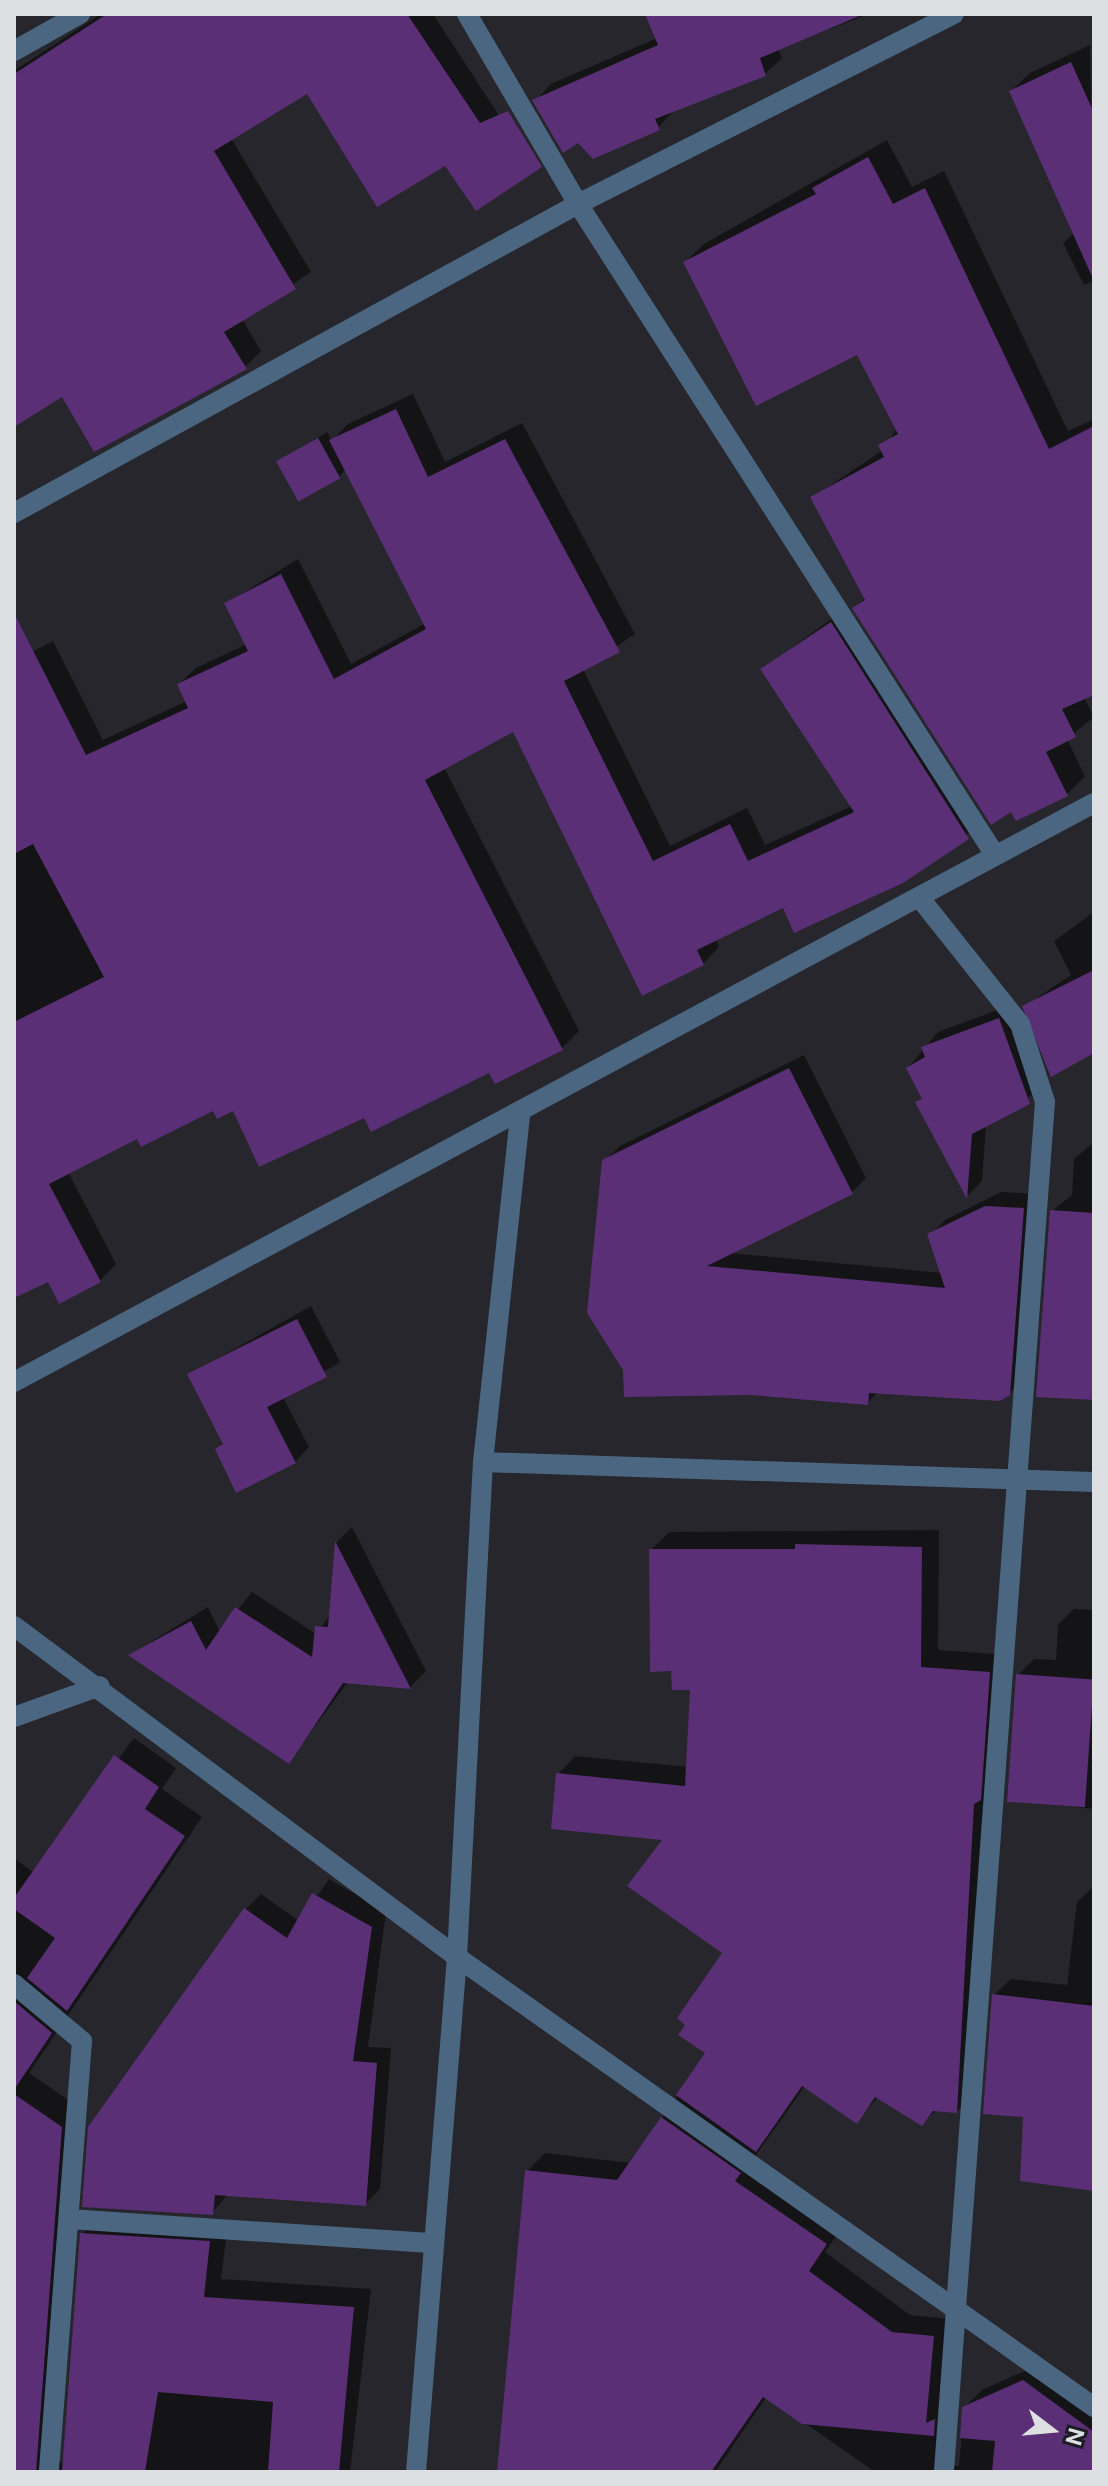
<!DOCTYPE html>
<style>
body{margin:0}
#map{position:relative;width:1108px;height:2486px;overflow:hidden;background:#26262c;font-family:"Public Sans",sans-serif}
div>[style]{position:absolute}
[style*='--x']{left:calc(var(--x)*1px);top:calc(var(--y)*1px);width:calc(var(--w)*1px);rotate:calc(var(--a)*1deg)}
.shadow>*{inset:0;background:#0007}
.building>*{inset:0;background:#5a2f75;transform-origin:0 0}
.minor>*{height:20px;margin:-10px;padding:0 10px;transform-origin:10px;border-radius:10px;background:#4b6681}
span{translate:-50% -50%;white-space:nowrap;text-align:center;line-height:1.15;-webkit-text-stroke:7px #1c1d23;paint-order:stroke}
.frame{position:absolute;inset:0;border:16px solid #dedfe3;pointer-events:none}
.north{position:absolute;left:1012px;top:2390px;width:80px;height:80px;-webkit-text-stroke:6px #1c1d23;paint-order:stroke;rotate:106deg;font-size:22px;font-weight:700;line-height:32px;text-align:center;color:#dedfe3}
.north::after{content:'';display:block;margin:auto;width:28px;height:36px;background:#dedfe3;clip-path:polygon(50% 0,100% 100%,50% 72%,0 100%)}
</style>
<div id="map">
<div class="shadow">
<div style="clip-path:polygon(101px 14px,433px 14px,532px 166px,446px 163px,308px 91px,231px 138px,311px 272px,242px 319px,261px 351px,245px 367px,62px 394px,14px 424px,14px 71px)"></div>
<div style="clip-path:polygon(647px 14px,869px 14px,778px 49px,782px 58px,765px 74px,674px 110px,658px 128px,535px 101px,551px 84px,657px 38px)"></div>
<div style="clip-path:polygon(1090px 45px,1094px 281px,1084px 285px,1063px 243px,1073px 234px,1011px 91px,1030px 73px)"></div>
<div style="clip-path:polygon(887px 140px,912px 187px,944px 171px,1068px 431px,1094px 419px,1094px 693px,1084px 697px,1094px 717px,1067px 739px,1085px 776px,1066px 795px,855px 608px,866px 597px,813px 497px,883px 450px,897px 428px,858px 352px,685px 262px,704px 244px)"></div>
<div style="clip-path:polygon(413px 394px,445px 462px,522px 423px,635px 634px,583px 669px,670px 846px,747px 808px,765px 845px,852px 806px,762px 669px,848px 607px,985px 821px,902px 881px,784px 906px,716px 939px,719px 947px,703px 964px,513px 730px,444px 767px,579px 1031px,562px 1048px,365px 1115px,214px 1108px,138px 1137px,68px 1172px,116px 1264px,100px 1281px,49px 1279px,14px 1296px,14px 661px,53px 641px,103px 740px,187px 701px,179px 684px,196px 668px,247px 644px,227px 603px,298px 559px,351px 664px,426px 623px,346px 469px,339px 477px,278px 463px,327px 432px,332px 441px,348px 424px)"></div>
<div style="clip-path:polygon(1094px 912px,1094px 1050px,1025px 1006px,1071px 975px,1054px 941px)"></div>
<div style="clip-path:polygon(1014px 1004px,1044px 1087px,986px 1125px,982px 1181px,968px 1195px,918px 1103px,923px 1098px,908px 1068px,938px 1032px)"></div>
<div style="clip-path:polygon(804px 1055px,866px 1178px,852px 1192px,730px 1253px,942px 1273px,930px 1235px,945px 1220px,1001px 1192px,1038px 1194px,1024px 1378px,1009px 1394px,878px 1392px,867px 1403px,752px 1393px,604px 1161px,620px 1146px)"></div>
<div style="clip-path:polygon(1094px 1142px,1094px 1397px,1052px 1211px,1072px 1195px,1074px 1159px)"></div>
<div style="clip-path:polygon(311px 1306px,340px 1362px,283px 1397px,309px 1447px,295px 1462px,217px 1449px,224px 1442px,190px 1374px)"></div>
<div style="clip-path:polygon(352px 1527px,426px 1671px,410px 1687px,348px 1682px,289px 1761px,131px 1654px,208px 1607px,220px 1632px,252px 1592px,316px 1634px,331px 1613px,337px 1542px)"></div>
<div style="clip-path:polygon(939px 1530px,938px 1650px,1007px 1655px,974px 2093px,957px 2111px,936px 2110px,922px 2124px,879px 2096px,856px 2121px,805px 2086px,751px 2162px,844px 2225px,825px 2252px,910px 2315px,951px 2319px,953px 2465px,959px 2466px,964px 2408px,982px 2390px,1042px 2363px,1094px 2402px,1094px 2472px,875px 2472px,772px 2400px,773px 2387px,715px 2472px,501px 2472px,527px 2171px,545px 2153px,631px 2163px,707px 2053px,724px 1952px,665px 1838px,558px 1774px,575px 1756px,688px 1767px,692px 1688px,651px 1550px,669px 1532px)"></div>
<div style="clip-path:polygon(1074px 1609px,1094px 1610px,1094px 1809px,1009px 1800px,1018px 1675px,1034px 1659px,1056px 1660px,1058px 1625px)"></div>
<div style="clip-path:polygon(134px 1738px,176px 1768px,162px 1789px,202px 1817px,29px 2073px,80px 2108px,55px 2458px,65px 2465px,82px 2234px,101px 2215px,228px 2223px,221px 2279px,371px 2289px,350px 2472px,14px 2472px,14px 1858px,34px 1873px)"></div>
<div style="clip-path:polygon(329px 1879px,386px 1912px,368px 2047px,391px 2048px,380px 2189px,365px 2204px,228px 2194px,212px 2213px,90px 2127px,246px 1909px,261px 1894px,299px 1921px)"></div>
<div style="clip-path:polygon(1094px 1886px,1094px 2189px,1025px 2115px,994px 1995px,1011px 1979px,1067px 1985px,1077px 1902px)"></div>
</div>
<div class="building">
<div style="clip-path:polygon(107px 14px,407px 14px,480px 123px,508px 111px,542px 167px,476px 211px,445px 166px,377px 207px,307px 94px,214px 151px,296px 289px,224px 332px,247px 369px,94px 452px,62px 397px,14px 427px,14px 74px)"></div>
<div style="clip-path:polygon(645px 14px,864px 14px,760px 58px,766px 76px,655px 119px,660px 130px,593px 159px,578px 143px,563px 153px,532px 100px,658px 45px)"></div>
<div style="clip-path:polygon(1071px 62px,1094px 113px,1094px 281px,1009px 91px)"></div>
<div style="clip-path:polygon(868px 157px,893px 204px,925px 188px,1049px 449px,1094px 426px,1094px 695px,1062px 709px,1076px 737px,1046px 752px,1068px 796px,1016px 821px,1011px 812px,991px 825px,852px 608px,865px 600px,810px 497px,884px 457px,878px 445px,898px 434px,857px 355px,756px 406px,683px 262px,816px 194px,812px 188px)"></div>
<div style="clip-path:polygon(396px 409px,428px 477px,505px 439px,620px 652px,564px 681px,653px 861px,730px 824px,748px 861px,854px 812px,760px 669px,831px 622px,969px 839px,903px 883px,794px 933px,783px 908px,697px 950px,704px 965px,642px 996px,513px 732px,425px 780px,563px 1050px,495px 1084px,489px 1073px,371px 1132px,364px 1118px,259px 1167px,233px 1111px,217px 1119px,213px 1111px,141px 1147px,137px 1139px,49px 1184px,101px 1282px,59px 1304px,48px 1282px,14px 1298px,14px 1022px,104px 977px,33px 844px,14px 854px,14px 613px,86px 755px,188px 708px,177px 684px,248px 651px,224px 603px,281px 574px,334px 679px,426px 629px,329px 440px)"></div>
<div style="left:318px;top:438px;width:46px;height:48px;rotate:61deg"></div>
<div style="clip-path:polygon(1094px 970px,1094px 1053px,1051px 1077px,1022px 1006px)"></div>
<div style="clip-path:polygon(999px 1018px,1030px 1104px,972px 1134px,967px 1199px,915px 1102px,922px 1099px,906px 1068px,925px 1057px,921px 1047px)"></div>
<div style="clip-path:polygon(789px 1068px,853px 1194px,707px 1266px,945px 1288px,927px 1234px,985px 1206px,1024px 1208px,1010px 1395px,1000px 1401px,869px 1393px,868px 1405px,751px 1395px,624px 1397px,623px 1370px,587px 1313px,602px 1160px)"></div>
<div style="clip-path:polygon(1050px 1210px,1094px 1213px,1094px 1400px,1036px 1397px)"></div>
<div style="clip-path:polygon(297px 1319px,327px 1377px,267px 1407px,296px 1463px,236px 1493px,215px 1449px,223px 1444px,187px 1374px)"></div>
<div style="clip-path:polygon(335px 1541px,411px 1689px,343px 1683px,289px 1764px,128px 1655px,191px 1621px,206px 1650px,235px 1607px,312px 1657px,315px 1626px,328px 1627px)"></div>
<div style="clip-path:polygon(795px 1544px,922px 1547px,921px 1667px,990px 1672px,981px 1800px,974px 1804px,957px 2113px,933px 2111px,922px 2126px,875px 2097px,857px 2124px,802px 2086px,756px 2152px,676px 2095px,705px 2053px,678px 2035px,685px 2025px,677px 2018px,722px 1953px,627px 1886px,662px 1840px,551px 1829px,556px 1773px,685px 1786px,690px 1690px,672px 1690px,671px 1671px,650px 1672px,649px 1549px,795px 1549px)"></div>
<div style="left:1016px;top:1674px;width:78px;height:128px;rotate:4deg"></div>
<div style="clip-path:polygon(114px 1755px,159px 1787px,145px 1809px,185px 1836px,67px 2011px,27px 1978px,55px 1938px,14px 1909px,14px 1898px)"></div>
<div style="clip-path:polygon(312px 1893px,372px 1927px,353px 2061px,377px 2063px,366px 2206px,215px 2195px,213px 2215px,82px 2207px,88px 2127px,244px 1908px,287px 1938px)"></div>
<div style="clip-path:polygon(992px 1994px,1094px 2006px,1094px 2191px,1020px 2181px,1023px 2117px,983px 2114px)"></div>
<div style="clip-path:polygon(14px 2001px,52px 2033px,14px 2090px)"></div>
<div style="clip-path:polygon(14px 2094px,62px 2127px,36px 2472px,14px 2472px)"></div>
<div style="clip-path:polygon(661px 2117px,741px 2173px,735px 2181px,827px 2244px,809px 2271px,892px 2332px,934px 2336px,926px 2423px,935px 2419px,934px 2436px,802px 2424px,763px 2397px,711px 2472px,497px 2472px,525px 2170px,617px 2180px)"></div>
<div style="clip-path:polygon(80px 2233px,210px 2241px,204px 2297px,354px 2307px,339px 2472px,268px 2472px,273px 2402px,158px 2392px,145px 2472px,62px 2472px)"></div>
<div style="clip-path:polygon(1023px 2380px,1094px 2432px,1094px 2472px,992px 2472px,995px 2441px,960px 2438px,962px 2407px)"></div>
</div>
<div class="minor">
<div style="--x:467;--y:14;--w:220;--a:59.7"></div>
<div style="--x:578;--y:204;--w:773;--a:57.36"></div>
<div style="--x:14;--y:51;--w:76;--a:-29.3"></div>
<div style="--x:14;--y:513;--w:643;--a:-28.72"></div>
<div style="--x:578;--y:204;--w:421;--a:-26.8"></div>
<div style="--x:919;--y:897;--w:162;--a:51.5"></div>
<div style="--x:1020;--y:1024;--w:82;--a:72.2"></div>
<div style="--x:1045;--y:1102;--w:1374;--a:94.22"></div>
<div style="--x:14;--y:1382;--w:1225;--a:-28.2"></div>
<div style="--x:483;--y:1462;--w:611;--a:1.87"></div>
<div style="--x:14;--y:1626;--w:553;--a:36.77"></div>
<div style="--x:457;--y:1957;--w:780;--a:35.24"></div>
<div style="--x:14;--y:1717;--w:91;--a:-19.8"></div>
<div style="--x:14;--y:1984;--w:89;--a:40"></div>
<div style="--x:82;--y:2041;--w:432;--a:94.4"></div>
<div style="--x:69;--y:2219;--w:366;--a:3.8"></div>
<div style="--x:416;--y:2472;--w:517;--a:-85.45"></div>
<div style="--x:457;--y:1957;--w:496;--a:-87"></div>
<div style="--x:483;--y:1462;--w:350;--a:-83.9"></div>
</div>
<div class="frame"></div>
<div class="north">N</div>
</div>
